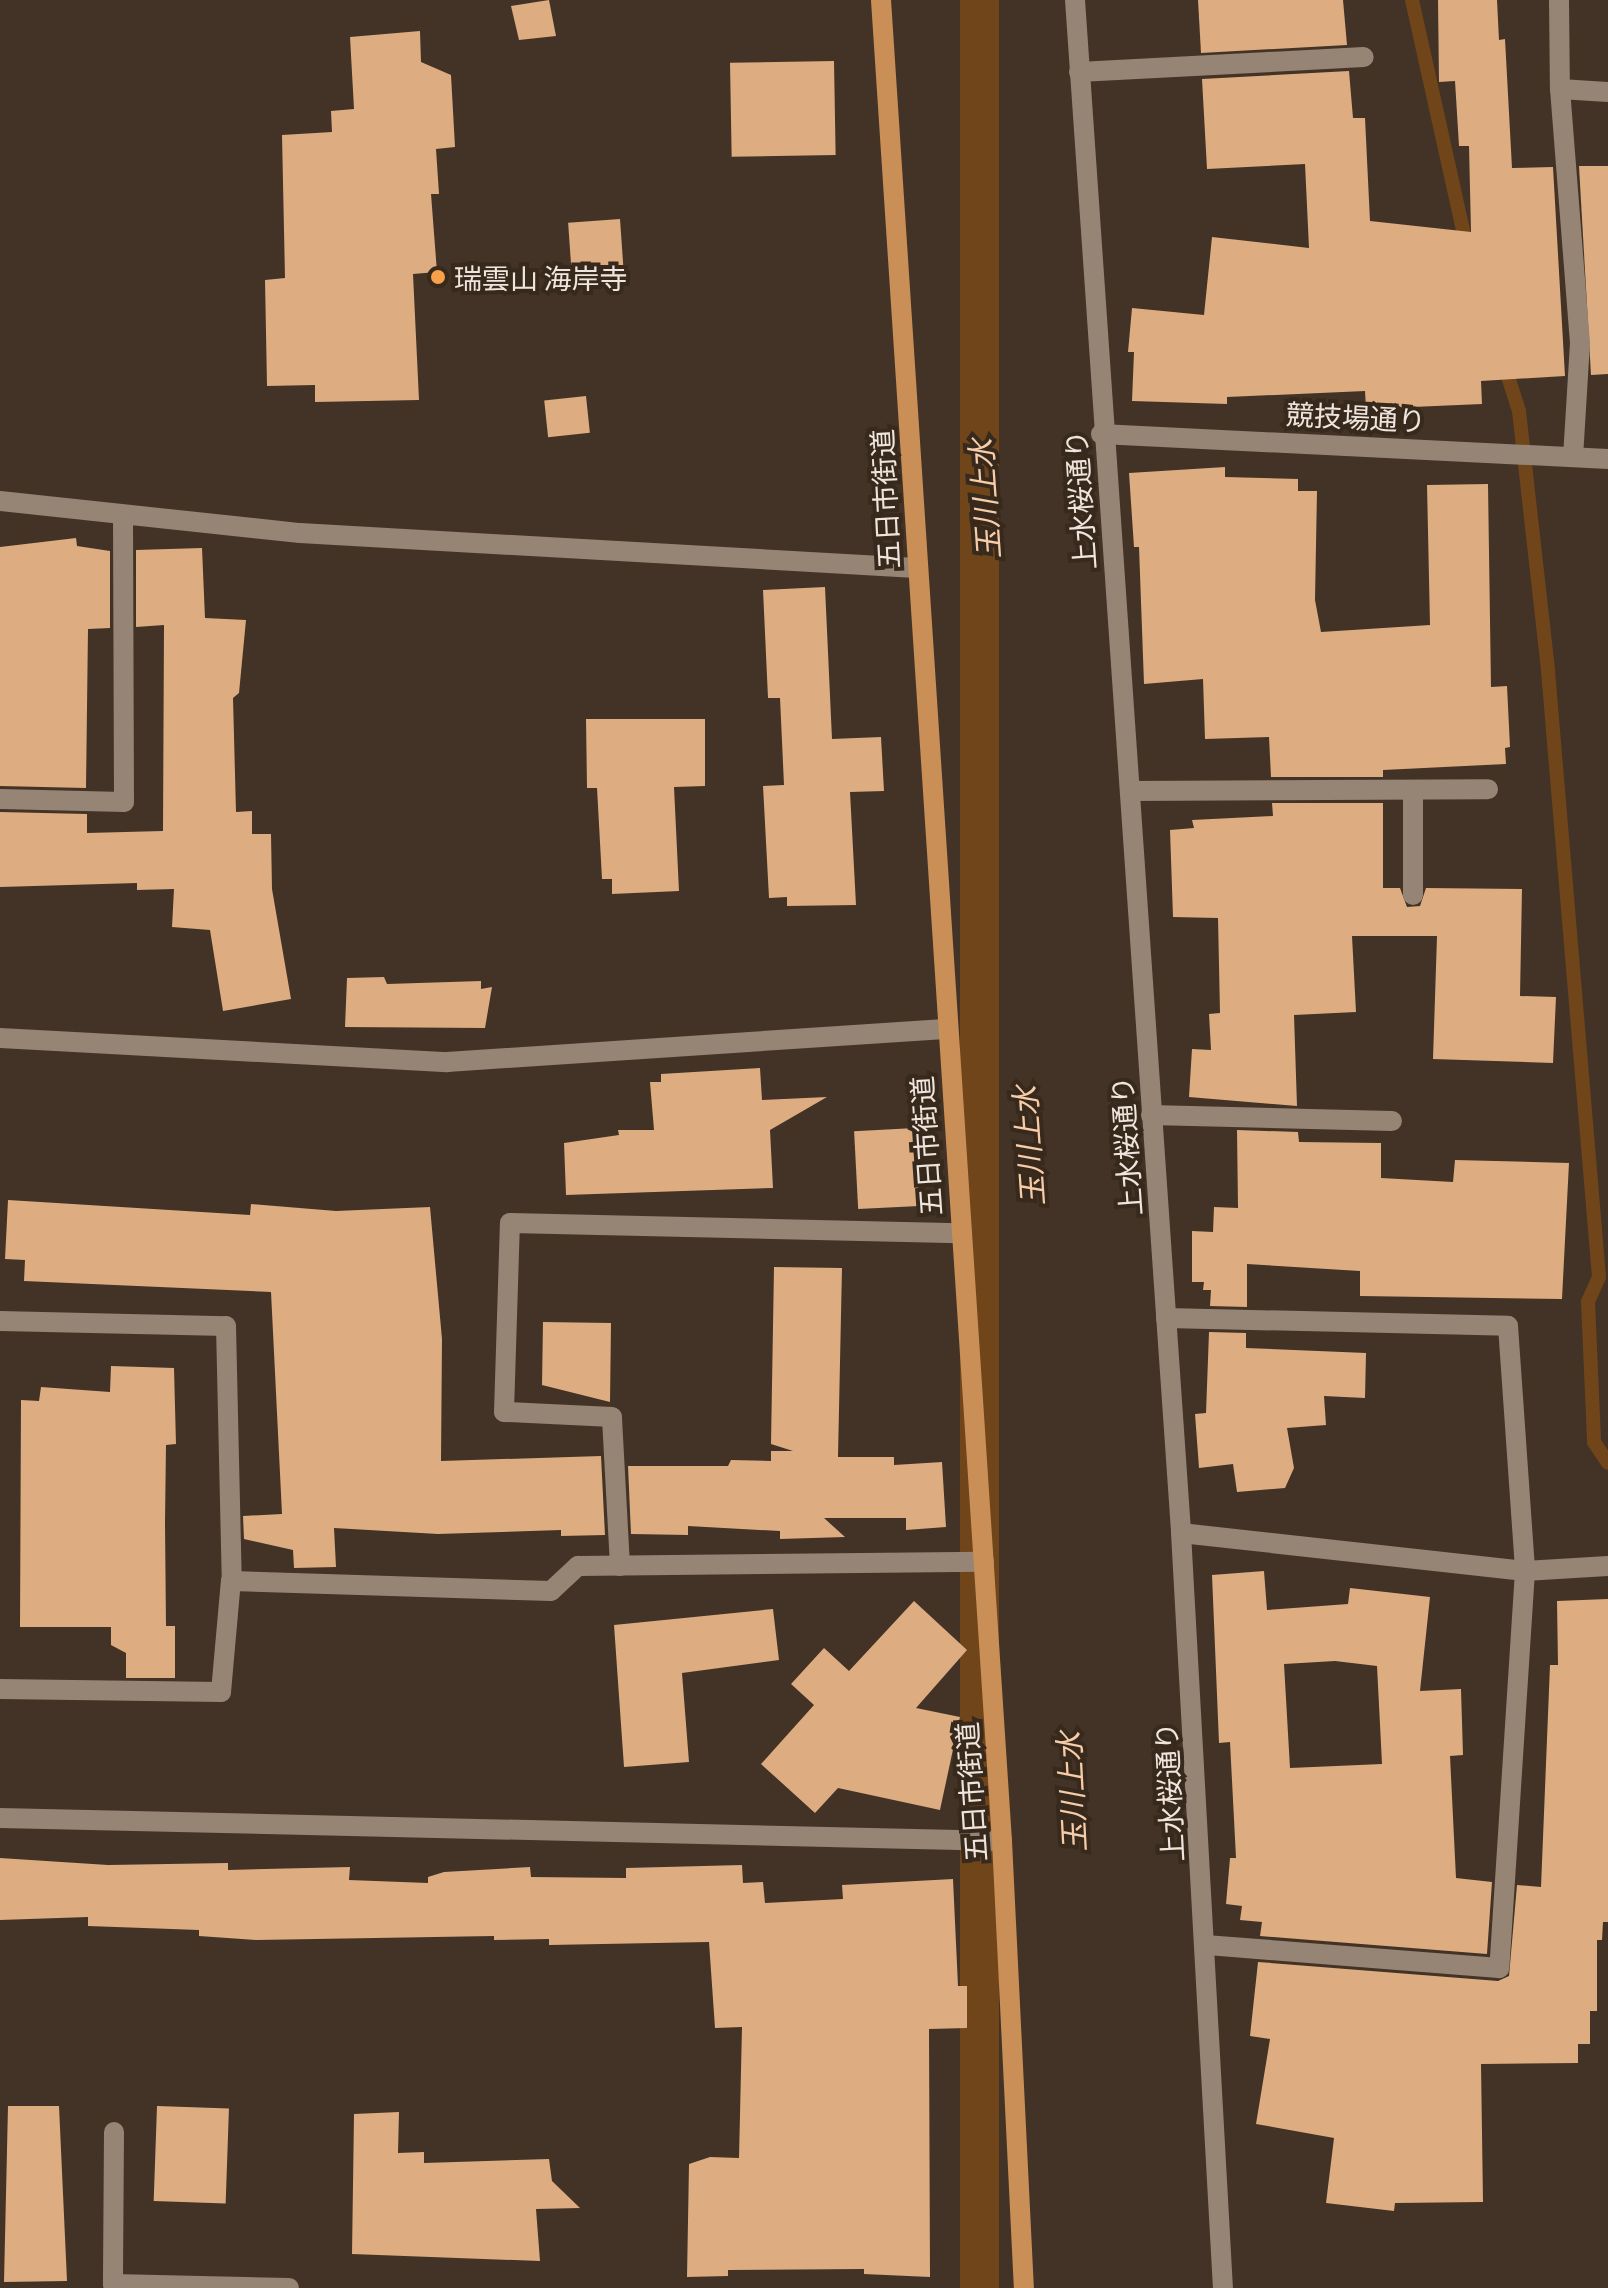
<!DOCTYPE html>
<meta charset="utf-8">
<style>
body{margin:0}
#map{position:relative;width:1608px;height:2288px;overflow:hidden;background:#423326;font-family:Literata,"Noto Sans JP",serif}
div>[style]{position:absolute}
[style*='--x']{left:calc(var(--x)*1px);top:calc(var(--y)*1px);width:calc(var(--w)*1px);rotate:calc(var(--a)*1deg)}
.water>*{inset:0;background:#70451a;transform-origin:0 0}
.stream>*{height:14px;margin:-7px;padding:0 7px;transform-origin:7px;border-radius:7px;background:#70451a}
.building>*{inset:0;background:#ddac81;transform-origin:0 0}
.minor>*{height:20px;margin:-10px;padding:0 10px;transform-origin:10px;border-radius:10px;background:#968475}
.major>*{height:20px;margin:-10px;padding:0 10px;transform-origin:10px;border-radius:10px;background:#c98f56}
.dots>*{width:22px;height:22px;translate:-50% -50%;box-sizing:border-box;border:4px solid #37291c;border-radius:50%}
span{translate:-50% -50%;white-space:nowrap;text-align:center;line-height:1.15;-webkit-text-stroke:8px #37291c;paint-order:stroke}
.poi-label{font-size:28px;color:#efe5dd}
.left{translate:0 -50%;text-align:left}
.street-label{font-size:28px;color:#efe5dd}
.water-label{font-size:30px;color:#f7cda9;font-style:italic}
</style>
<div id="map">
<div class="water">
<div style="left:960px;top:0;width:39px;height:2293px"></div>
</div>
<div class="stream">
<div style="--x:1412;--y:0;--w:255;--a:77.5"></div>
<div style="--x:1504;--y:364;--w:49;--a:72.3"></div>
<div style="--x:1519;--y:411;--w:262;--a:83.6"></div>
<div style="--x:1548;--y:671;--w:608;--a:85.19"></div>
<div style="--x:1599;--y:1277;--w:27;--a:114"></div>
<div style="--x:1588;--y:1302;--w:140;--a:87.5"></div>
<div style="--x:1594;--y:1442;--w:25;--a:56"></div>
</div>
<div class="building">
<div style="clip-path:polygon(549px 0,556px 36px,519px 40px,511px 6px)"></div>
<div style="clip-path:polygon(1198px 0,1343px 0,1347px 45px,1201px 53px)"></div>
<div style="clip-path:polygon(1438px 0,1497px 0,1499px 40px,1505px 39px,1512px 168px,1553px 167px,1565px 376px,1481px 381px,1482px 404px,1366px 409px,1365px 391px,1227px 397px,1227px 404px,1132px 401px,1134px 352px,1128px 352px,1132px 308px,1204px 315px,1212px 237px,1309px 248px,1305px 164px,1207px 169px,1202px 79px,1349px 71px,1353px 118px,1365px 118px,1370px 221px,1471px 232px,1469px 146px,1459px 146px,1455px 81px,1439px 82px)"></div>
<div style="clip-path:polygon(420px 31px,421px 62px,451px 75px,455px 147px,436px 149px,439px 194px,431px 194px,437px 272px,413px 274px,419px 400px,315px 402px,315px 385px,267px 386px,265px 280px,285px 278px,282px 135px,332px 132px,331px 111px,354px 109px,350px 37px)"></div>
<div style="left:834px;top:61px;width:94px;height:104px;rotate:89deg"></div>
<div style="clip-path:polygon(1579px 166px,1608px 166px,1608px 374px,1591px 375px)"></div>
<div style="left:620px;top:219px;width:47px;height:52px;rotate:86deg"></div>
<div style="left:586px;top:396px;width:37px;height:42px;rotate:84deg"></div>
<div style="clip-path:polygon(1225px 467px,1225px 477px,1298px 479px,1298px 491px,1317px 491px,1315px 600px,1321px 632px,1430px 625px,1427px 485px,1488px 484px,1491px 687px,1507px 686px,1510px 747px,1505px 748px,1506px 764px,1383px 770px,1383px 777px,1271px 777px,1269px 737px,1205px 739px,1203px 679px,1144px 684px,1139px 547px,1134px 547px,1129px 473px)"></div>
<div style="clip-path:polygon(76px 538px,77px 546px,110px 551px,110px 628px,88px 629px,86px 788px,0 786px,0 547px)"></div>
<div style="clip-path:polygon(202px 548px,205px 618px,246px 620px,239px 693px,233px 698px,236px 812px,252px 811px,252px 834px,271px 834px,272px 889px,291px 999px,223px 1011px,210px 930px,172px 927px,174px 889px,137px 890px,137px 883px,0 887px,0 812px,87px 814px,87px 833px,163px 831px,164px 625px,136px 627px,136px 550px)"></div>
<div style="clip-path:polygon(825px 587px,832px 739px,881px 737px,884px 791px,850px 792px,856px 905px,787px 906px,787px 897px,769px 898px,763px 786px,784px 785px,780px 698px,768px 698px,763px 590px)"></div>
<div style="clip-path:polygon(586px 719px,705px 719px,705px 786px,674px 787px,679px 891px,612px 894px,612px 879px,602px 879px,597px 788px,587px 788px)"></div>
<div style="clip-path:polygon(1272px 803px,1383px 803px,1383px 888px,1400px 888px,1407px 907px,1420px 906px,1426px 888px,1522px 889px,1520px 996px,1556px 997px,1553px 1063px,1433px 1059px,1437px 936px,1352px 936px,1356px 1012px,1294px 1015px,1297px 1106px,1189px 1097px,1192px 1049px,1211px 1050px,1209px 1014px,1220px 1013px,1218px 918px,1173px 917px,1170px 830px,1194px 828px,1192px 820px,1273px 816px)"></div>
<div style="clip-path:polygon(384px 977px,387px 984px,481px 981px,481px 989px,492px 987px,485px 1028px,345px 1027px,347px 978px)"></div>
<div style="clip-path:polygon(760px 1068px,762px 1100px,827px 1097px,770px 1130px,773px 1188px,566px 1195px,564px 1143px,619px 1135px,618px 1130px,654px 1130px,650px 1082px,661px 1082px,661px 1074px)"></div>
<div style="left:915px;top:1128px;width:78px;height:61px;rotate:87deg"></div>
<div style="clip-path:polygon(1237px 1130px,1298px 1132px,1299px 1142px,1381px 1143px,1381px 1178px,1453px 1182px,1455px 1160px,1569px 1163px,1562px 1299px,1360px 1296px,1360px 1271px,1247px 1264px,1247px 1307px,1210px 1306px,1211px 1290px,1203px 1290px,1204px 1282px,1192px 1282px,1192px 1231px,1213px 1232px,1214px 1207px,1238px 1208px)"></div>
<div style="clip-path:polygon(8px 1200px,250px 1215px,251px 1204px,336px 1211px,430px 1207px,442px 1339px,441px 1461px,601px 1456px,605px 1535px,561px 1536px,561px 1530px,438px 1534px,334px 1528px,336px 1567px,294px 1568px,293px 1550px,244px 1539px,243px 1516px,282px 1514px,271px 1292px,24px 1281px,25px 1260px,5px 1259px)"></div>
<div style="clip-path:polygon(774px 1267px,842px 1268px,838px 1457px,894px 1457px,894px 1465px,942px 1462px,946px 1527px,906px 1530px,906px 1518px,824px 1518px,845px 1537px,780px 1539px,780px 1531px,688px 1526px,688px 1535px,631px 1534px,628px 1466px,728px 1466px,731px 1460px,771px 1461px,771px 1451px,793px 1451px,771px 1444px)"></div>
<div style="clip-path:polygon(543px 1322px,611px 1323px,610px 1402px,542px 1385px)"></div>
<div style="clip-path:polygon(1209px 1332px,1246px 1333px,1246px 1348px,1366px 1353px,1365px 1398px,1324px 1396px,1326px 1425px,1287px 1428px,1294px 1468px,1285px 1488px,1237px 1492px,1233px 1464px,1199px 1468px,1195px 1414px,1206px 1413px)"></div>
<div style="clip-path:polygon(111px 1366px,174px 1368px,176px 1444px,166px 1445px,165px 1522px,166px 1626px,175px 1626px,175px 1678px,126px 1678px,126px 1653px,111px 1645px,111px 1627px,20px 1627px,21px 1400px,39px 1401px,41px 1387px,110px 1392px)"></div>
<div style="clip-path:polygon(evenodd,1264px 1571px,1267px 1610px,1348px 1604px,1350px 1588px,1430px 1597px,1420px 1691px,1461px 1689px,1463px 1755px,1450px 1756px,1456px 1878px,1492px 1882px,1487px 1954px,1260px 1936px,1262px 1922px,1240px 1920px,1242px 1906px,1226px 1904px,1230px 1858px,1236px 1858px,1230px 1742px,1219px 1743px,1212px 1575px,1264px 1571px,1335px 1661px,1377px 1666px,1382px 1764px,1290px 1768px,1284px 1664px,1335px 1661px)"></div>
<div style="clip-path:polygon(1608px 1599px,1608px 1922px,1603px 1922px,1602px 1940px,1597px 1940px,1597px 2011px,1590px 2011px,1590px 2044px,1578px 2044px,1578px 2063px,1481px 2064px,1483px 2202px,1395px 2203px,1394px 2211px,1326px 2203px,1334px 2138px,1256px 2124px,1270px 2039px,1250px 2036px,1258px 1962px,1498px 1981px,1509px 1976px,1517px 1885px,1541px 1887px,1550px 1665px,1558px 1665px,1557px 1601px)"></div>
<div style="clip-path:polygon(914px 1601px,967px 1650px,916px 1708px,960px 1717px,940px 1810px,838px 1788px,815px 1813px,761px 1764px,814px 1705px,791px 1684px,824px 1648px,849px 1671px)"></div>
<div style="clip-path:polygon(773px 1609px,779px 1660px,682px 1673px,689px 1762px,624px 1767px,614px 1625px)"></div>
<div style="clip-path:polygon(0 1858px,108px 1865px,228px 1863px,228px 1870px,350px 1867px,349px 1880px,428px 1883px,428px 1877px,444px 1872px,530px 1867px,531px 1877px,626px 1878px,626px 1868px,742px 1865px,743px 1883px,763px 1882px,765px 1903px,843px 1899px,842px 1885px,953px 1879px,958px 1986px,967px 1986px,967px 2028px,929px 2029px,930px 2277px,864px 2274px,864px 2269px,728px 2270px,728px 2276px,687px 2277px,689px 2164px,710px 2157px,739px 2158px,742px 2027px,715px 2028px,709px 1942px,549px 1945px,549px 1939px,494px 1940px,494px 1936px,256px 1940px,199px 1936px,199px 1930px,88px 1926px,88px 1917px,0 1920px)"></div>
<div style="clip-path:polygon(8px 2106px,59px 2106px,67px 2281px,4px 2282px)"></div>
<div style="left:157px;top:2106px;width:72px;height:95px;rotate:2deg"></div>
<div style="clip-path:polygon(399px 2112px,398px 2153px,424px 2152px,424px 2163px,549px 2159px,552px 2181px,580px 2208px,536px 2209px,540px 2261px,352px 2254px,354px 2114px)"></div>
</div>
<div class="minor">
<div style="--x:1075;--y:0;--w:1537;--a:86.04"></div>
<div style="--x:1181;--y:1533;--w:756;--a:86.82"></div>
<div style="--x:1559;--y:0;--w:89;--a:89.4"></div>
<div style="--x:1560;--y:89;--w:255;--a:85.5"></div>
<div style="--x:1580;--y:343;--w:113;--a:93.5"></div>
<div style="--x:1079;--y:72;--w:285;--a:-3"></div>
<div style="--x:1560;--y:89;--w:48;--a:3.6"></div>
<div style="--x:1101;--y:434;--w:508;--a:2.82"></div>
<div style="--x:0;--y:501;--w:302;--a:6.1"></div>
<div style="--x:300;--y:533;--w:617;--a:3.25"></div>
<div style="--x:1130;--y:791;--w:358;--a:-0.3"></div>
<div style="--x:0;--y:799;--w:124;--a:1.4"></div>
<div style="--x:124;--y:802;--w:286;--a:-90.2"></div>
<div style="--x:1413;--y:895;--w:105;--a:-90"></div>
<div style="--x:0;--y:1038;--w:448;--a:3.1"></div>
<div style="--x:447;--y:1062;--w:499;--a:-3.8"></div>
<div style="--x:1151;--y:1115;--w:241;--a:1.4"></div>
<div style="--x:1166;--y:1318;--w:342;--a:1.3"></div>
<div style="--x:1508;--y:1326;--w:246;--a:86"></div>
<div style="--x:1525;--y:1571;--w:398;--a:93.7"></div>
<div style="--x:1499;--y:1968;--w:295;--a:-175.5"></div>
<div style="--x:0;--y:1321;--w:226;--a:1.3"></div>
<div style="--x:226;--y:1326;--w:255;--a:88.7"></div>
<div style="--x:1181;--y:1533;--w:346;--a:6.3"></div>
<div style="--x:1525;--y:1571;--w:83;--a:-3.4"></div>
<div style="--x:620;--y:1566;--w:149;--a:-93.1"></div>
<div style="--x:612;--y:1417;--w:108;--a:-177.3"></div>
<div style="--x:504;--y:1412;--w:189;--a:-88.2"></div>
<div style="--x:510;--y:1223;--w:449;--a:1.3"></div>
<div style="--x:0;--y:1689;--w:221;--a:0.8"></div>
<div style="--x:221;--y:1692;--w:111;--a:-84.9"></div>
<div style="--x:231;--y:1581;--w:320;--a:1.8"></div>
<div style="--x:551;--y:1591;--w:37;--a:-43"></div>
<div style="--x:578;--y:1566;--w:406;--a:-0.6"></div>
<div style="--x:0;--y:1818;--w:1002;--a:1.31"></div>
<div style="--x:114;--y:2132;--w:152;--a:90.4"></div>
<div style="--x:113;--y:2284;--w:176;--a:1.3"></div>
</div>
<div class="major">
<div style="--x:881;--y:0;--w:1845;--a:86.24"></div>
<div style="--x:1002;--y:1841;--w:448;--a:87.2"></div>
</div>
<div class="dots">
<div style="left:438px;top:277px;background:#f8a14a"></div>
</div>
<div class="poi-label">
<span class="left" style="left:454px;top:277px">瑞雲山 海岸寺</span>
</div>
<div class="street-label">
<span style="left:1356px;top:416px;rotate:3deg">競技場通り</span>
<span style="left:884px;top:499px;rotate:-93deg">五日市街道</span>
<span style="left:1079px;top:500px;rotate:-94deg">上水桜通り</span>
<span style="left:925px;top:1146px;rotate:-94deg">五日市街道</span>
<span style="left:1125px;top:1146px;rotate:-94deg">上水桜通り</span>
<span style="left:970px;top:1792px;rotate:-94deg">五日市街道</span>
<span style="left:1168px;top:1792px;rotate:-93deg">上水桜通り</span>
</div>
<div class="water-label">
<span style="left:983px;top:499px;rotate:-94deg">玉川上水</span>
<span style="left:1027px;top:1146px;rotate:-94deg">玉川上水</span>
<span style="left:1070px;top:1792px;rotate:-93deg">玉川上水</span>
</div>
</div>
